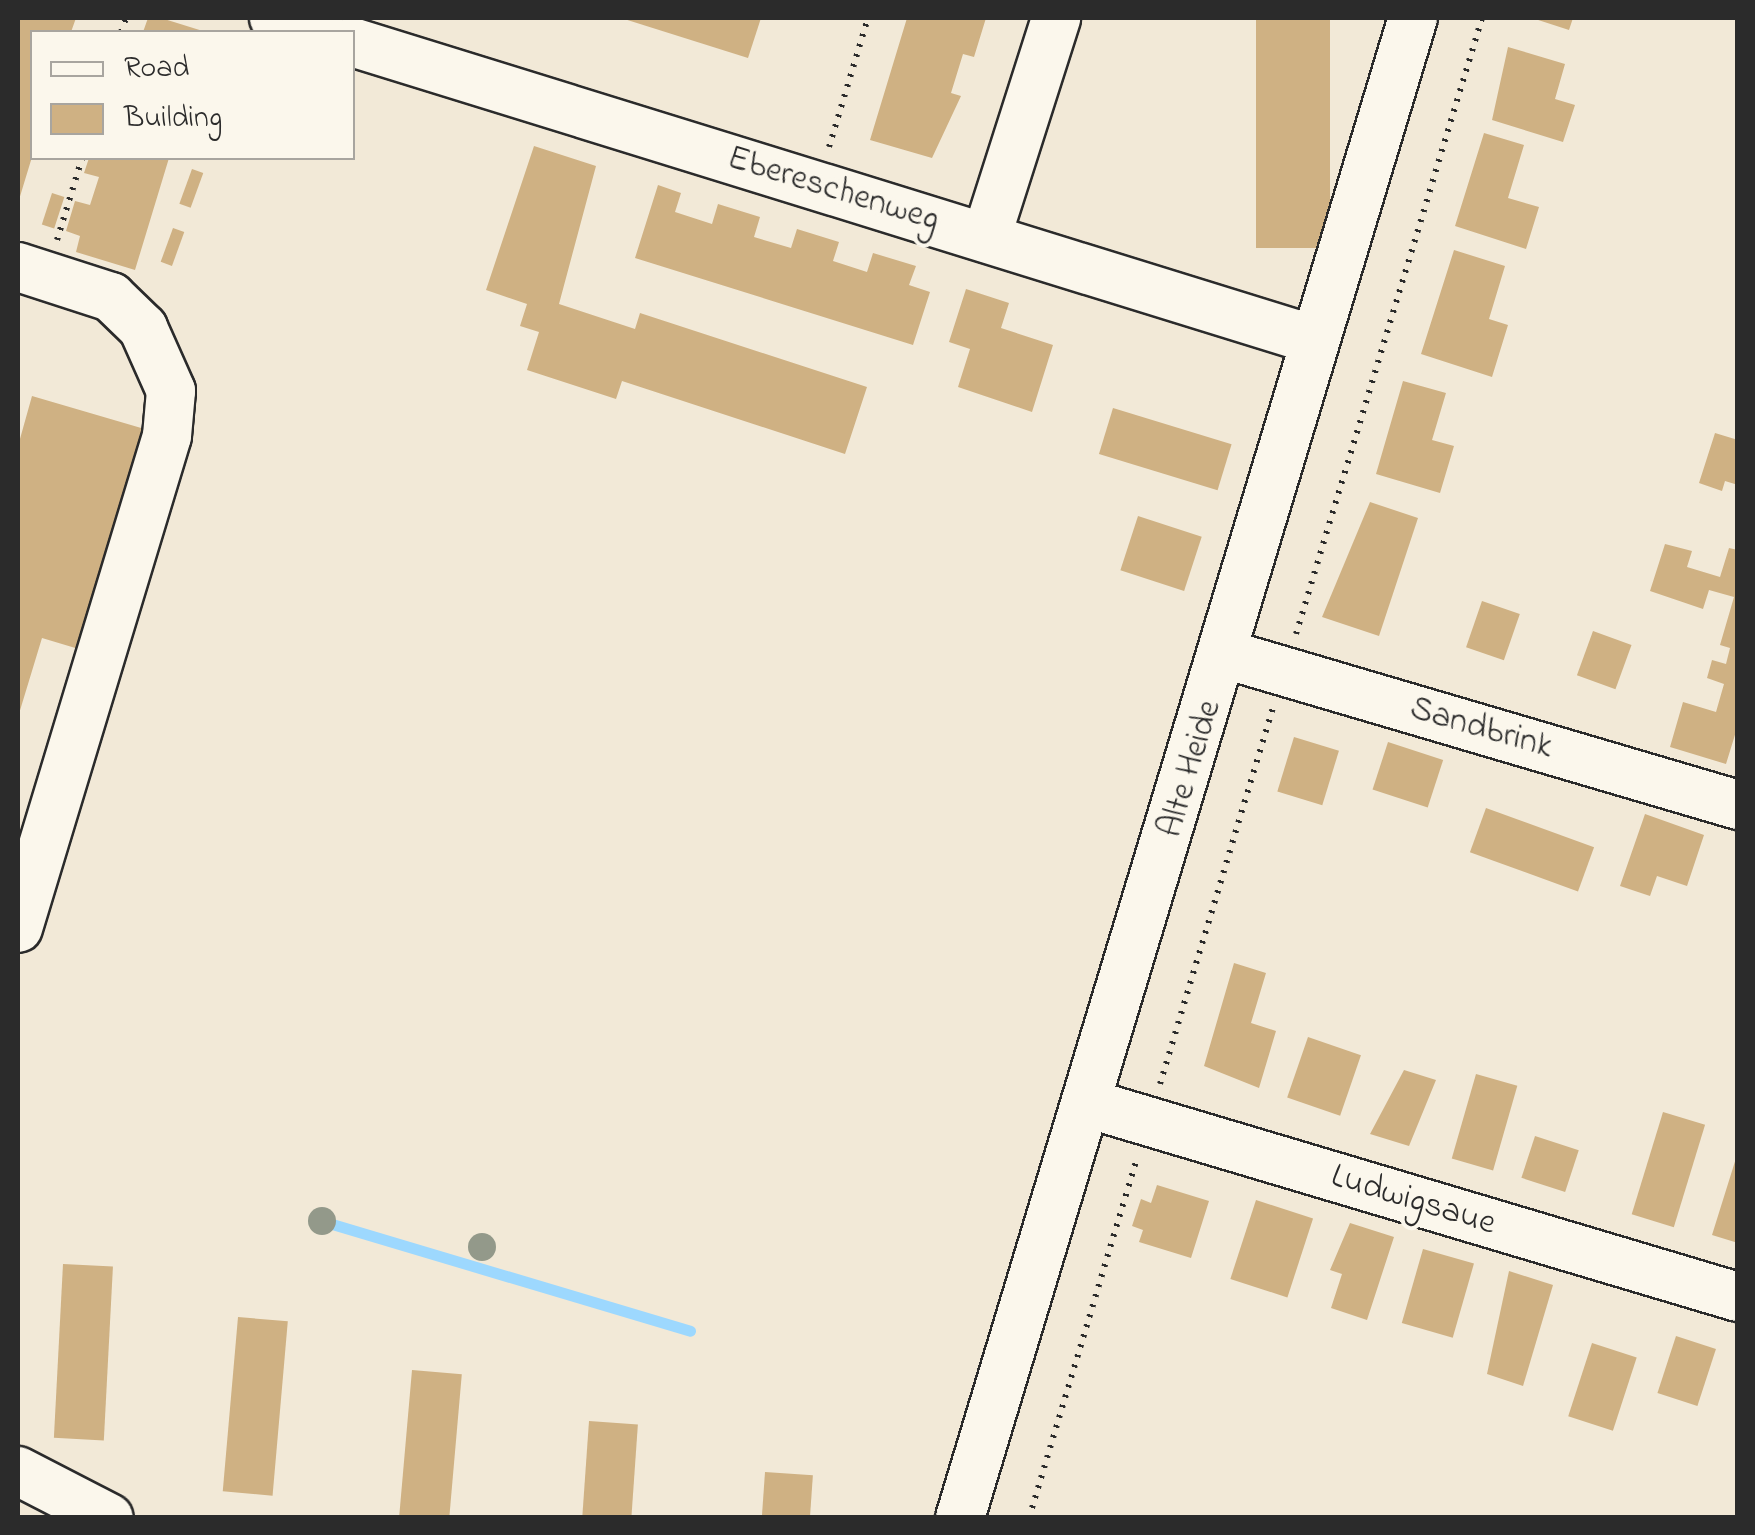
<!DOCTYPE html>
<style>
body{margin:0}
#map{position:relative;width:1755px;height:1535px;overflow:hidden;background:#f2e9d7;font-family:"Indie Flower",sans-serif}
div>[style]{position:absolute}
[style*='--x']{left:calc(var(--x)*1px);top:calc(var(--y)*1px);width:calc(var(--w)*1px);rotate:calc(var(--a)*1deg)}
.stream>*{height:11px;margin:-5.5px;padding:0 5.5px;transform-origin:5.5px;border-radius:5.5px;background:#9dd8fe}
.building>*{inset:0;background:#cfb183;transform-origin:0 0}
.path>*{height:6px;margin-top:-3px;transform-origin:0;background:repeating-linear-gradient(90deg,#2b2b2b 0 2.5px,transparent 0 10.5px)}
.roads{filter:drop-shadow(2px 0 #2b2b2b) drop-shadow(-2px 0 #2b2b2b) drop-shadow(0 2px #2b2b2b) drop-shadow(0 -2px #2b2b2b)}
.minor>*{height:48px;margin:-24px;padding:0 24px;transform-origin:24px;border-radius:24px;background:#fbf7ec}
.trees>*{width:28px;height:28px;margin:-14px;border-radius:50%;background:#93998a}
span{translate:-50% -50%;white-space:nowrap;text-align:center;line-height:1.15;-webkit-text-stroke:8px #fbf7ec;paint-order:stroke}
.street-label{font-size:35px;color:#2b2b2b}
.frame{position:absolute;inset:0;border:20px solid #2b2b2b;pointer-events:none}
.legend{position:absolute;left:30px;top:30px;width:325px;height:130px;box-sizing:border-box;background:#fbf7ec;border:2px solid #a8a59f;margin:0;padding:12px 18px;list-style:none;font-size:30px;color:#2b2b2b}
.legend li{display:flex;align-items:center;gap:20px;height:50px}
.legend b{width:50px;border:2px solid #a8a59f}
</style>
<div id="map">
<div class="stream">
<div style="--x:322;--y:1221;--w:384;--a:16.6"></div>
</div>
<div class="building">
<div style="clip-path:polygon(18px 18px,76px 18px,71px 32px,32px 32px,32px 157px,18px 203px)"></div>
<div style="clip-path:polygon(148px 18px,161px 18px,206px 32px,143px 32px)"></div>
<div style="clip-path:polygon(621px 18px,761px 18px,748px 58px)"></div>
<div style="clip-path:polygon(907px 18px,986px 18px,974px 57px,963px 54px,951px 93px,961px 96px,932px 158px,870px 140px)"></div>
<div style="left:1256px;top:18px;width:74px;height:230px"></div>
<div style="clip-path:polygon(1532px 18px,1573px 18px,1569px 30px)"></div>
<div style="clip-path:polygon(1508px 47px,1565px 64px,1555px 99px,1575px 105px,1563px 142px,1492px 120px)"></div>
<div style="clip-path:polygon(1484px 133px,1524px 145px,1508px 198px,1539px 207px,1526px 249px,1455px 226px)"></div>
<div style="clip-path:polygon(534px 146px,596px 166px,559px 304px,635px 329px,640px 313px,867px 387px,845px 454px,622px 381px,616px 399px,527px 370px,539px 332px,520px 326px,527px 304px,486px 290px)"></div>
<div style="clip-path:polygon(89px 158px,169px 158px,135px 270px,76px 252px,80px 236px,66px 231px,75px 201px,90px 205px,99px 177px,84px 173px)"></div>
<div style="left:192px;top:169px;width:12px;height:37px;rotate:20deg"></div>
<div style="clip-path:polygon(658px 185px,681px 193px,675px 212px,712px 224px,718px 204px,760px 217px,754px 237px,791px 248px,797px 229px,839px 242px,833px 261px,867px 272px,873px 253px,916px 266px,909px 285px,930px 292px,913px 345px,635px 258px)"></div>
<div style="left:52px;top:193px;width:13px;height:33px;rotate:18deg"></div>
<div style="left:173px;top:228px;width:12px;height:36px;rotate:20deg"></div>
<div style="clip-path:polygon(1454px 250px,1505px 266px,1489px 319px,1508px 325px,1492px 377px,1421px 354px)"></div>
<div style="clip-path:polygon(966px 289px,1009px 303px,1001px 328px,1053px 345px,1032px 412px,958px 387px,970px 349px,949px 342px)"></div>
<div style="clip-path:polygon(1403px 381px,1446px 393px,1432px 440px,1454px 446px,1440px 493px,1376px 474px)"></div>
<div style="clip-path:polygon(32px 396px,148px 430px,82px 650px,42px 638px,18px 717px,18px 446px)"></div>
<div style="left:1113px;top:408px;width:124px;height:48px;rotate:17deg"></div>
<div style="clip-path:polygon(1715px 433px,1738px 440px,1738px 485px,1725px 481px,1722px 491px,1699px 483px)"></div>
<div style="clip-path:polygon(1370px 502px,1418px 518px,1379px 636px,1322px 617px)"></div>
<div style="left:1138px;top:516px;width:67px;height:57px;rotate:18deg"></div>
<div style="clip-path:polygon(1665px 544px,1692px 551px,1687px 567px,1720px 577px,1729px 548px,1738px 550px,1738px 725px,1726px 764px,1670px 747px,1683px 702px,1716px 712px,1724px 684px,1707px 678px,1712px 660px,1726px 664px,1730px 648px,1720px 645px,1734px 597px,1709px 590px,1703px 609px,1650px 591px)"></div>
<div style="left:1482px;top:601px;width:40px;height:49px;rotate:19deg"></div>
<div style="left:1593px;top:631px;width:41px;height:47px;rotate:20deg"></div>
<div style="left:1294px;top:737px;width:47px;height:57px;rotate:17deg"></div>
<div style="left:1388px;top:742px;width:58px;height:50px;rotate:18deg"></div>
<div style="left:1486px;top:808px;width:115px;height:47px;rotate:20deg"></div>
<div style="clip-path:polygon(1645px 814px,1704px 835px,1687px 886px,1657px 876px,1650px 896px,1620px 886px)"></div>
<div style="clip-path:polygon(1234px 963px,1266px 973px,1251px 1023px,1276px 1031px,1259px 1088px,1204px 1066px)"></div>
<div style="left:1308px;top:1037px;width:56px;height:64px;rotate:19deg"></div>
<div style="clip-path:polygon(1404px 1070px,1436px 1080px,1409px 1146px,1370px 1134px)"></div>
<div style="left:1476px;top:1074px;width:43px;height:88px;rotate:16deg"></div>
<div style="left:1663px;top:1112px;width:44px;height:107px;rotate:17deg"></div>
<div style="left:1535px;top:1136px;width:46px;height:44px;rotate:18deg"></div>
<div style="clip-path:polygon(1737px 1155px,1738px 1155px,1738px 1243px,1712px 1235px)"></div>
<div style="clip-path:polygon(1157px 1185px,1209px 1201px,1191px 1258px,1139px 1242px,1143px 1230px,1132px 1226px,1141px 1199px,1151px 1203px)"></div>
<div style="left:1256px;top:1200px;width:60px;height:83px;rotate:18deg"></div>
<div style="clip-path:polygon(1350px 1223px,1394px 1237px,1367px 1320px,1331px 1308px,1342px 1274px,1330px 1270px)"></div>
<div style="left:1423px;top:1249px;width:53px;height:77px;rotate:16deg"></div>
<div style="left:63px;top:1264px;width:50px;height:174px;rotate:3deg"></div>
<div style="clip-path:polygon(1509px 1271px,1553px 1285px,1523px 1386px,1487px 1374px)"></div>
<div style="left:238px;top:1317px;width:50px;height:175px;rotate:5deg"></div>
<div style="left:1676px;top:1336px;width:42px;height:60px;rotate:18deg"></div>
<div style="left:1592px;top:1343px;width:47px;height:77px;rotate:18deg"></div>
<div style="left:412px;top:1370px;width:50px;height:148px;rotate:5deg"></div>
<div style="left:589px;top:1421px;width:49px;height:97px;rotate:4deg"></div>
<div style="left:765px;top:1472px;width:48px;height:46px;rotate:4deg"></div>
</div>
<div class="path">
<div style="--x:121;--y:32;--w:15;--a:-70"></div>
<div style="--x:829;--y:147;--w:135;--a:-73.2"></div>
<div style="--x:57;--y:240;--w:86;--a:-73"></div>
<div style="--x:1296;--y:634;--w:643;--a:-73.2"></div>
<div style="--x:1160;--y:1084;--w:393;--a:-73.3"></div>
<div style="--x:1029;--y:1518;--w:376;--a:-73.3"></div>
</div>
<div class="roads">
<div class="minor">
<div style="--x:274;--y:18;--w:50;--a:16.3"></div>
<div style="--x:352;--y:42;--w:1007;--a:17.21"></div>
<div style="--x:986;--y:238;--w:231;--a:-72.3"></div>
<div style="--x:18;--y:267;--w:98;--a:17.9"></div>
<div style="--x:111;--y:297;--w:45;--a:44.1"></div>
<div style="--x:143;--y:328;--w:69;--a:66"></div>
<div style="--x:171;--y:391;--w:45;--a:95.1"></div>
<div style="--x:167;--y:436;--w:514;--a:106.85"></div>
<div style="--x:1225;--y:654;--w:535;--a:16.4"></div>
<div style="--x:1090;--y:1104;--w:676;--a:16.59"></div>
<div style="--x:18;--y:1471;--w:102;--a:27.3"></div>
<div style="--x:960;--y:1518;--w:1567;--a:-73.2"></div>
</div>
</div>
<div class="trees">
<div style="left:322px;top:1221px"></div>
<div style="left:482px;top:1247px"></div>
</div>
<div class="street-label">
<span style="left:833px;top:190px;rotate:17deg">Ebereschenweg</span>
<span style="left:1481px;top:729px;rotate:16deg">Sandbrink</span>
<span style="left:1191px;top:769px;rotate:-73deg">Alte Heide</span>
<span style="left:1413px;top:1201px;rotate:17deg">Ludwigsaue</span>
</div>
<div class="frame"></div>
<ul class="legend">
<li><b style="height:12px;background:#fbf7ec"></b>Road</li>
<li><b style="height:28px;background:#cfb183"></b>Building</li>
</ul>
</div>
